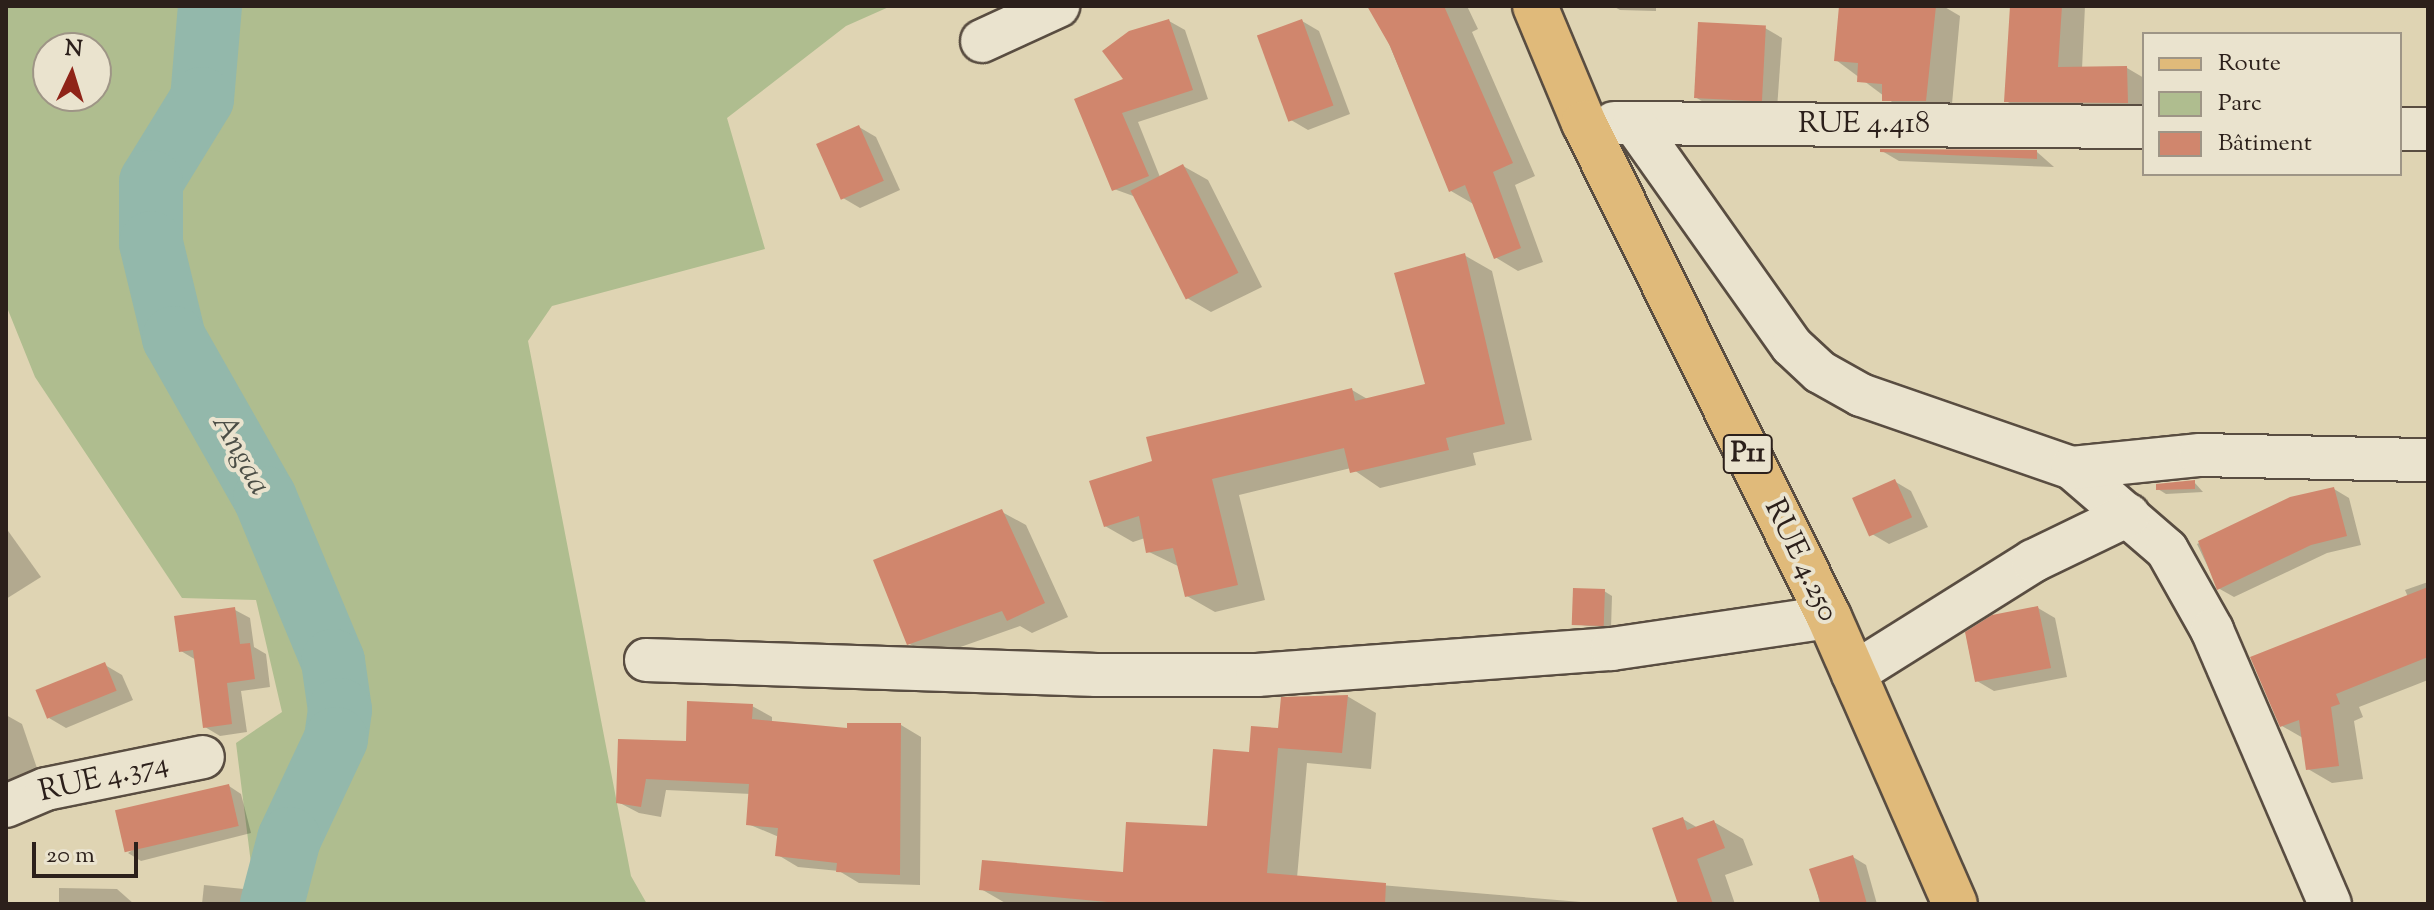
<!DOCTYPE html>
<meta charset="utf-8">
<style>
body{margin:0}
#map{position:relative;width:2434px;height:910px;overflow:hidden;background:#dfd4b3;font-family:"Sorts Mill Goudy",serif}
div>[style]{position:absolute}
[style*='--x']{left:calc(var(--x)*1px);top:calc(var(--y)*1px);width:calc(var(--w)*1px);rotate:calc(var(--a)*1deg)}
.green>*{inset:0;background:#afbd8f}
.shadow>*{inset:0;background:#0003}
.river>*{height:64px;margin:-32px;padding:0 32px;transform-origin:32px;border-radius:32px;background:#93b8ab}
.building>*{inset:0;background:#d0866d;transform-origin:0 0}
.roads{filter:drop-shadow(2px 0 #594d41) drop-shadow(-2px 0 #594d41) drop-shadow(0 2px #594d41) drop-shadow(0 -2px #594d41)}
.minor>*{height:42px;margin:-21px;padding:0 21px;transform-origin:21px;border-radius:21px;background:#eae3ce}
.major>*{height:44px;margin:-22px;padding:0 22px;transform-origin:22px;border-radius:22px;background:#e0ba7a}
span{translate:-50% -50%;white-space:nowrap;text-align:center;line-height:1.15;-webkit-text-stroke:8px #eae3ce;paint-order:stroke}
.shield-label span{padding:2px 6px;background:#eae3ce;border:2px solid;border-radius:6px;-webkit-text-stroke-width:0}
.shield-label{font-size:28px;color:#2c201b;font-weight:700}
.street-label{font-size:30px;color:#2c201b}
.water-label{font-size:32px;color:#4b4e46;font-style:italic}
.frame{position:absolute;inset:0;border:8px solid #2c201b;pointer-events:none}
.legend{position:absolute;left:2142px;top:32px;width:260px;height:144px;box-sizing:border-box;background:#eae3ce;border:2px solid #9e9586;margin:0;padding:10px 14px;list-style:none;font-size:24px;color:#2c201b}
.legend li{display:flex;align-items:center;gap:16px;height:40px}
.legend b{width:40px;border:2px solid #9e9586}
.north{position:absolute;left:32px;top:32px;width:80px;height:80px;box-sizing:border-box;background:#eae3ce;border:2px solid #9e9586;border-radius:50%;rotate:4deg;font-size:22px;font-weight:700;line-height:32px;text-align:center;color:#2c201b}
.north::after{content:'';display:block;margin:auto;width:28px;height:36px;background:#8f2418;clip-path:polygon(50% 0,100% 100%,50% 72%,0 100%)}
.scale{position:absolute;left:32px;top:842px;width:106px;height:36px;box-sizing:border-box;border:4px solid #2c201b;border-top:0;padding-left:10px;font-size:24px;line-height:28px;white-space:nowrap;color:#2c201b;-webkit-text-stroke:6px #eae3ce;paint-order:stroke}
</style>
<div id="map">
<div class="green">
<div style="clip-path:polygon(evenodd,6px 6px,891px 6px,846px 26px,727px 118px,765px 249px,552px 306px,528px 341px,631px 876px,647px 904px,256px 904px,236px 743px,282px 712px,256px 600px,182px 598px,35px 377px,6px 305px,6px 6px,48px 48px,96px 48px,96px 96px,48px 96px,48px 48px)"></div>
</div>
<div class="shadow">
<div style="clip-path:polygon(1373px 6px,1467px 6px,1478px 29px,1472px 32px,1535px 176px,1515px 185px,1543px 262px,1518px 271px,1495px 257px,1475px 205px,1451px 191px)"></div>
<div style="clip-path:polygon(1613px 6px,1656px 6px,1656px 11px,1620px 10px)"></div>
<div style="clip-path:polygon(1841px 6px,1943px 6px,1960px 16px,1951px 115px,1908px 114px,1836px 60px)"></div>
<div style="clip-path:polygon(2012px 6px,2085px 6px,2082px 69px,2127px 68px,2144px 78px,2144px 115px,2030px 114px,2006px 101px)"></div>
<div style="clip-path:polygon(1169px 21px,1185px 30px,1208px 99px,1138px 122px,1160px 177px,1183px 166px,1208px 180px,1262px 287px,1211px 312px,1187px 298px,1136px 197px,1114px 189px,1077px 100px,1126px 80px)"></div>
<div style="clip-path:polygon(1302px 21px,1319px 31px,1350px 114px,1308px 130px,1291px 120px)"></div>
<div style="clip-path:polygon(1765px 28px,1782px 38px,1777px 109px,1712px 107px,1695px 97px)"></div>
<div style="clip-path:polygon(859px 127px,876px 137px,900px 190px,860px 208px,843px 198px)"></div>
<div style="clip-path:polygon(1882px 151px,2037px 152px,2054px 167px,1899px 161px)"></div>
<div style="clip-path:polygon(1464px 255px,1492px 271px,1532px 440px,1473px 453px,1476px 465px,1380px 488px,1351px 468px,1239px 495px,1265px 600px,1215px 612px,1187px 596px,1180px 567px,1147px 551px,1145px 538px,1133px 542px,1105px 526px,1154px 462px,1352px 390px,1369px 400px,1428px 385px)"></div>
<div style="clip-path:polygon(1894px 481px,1911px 491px,1928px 527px,1889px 544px,1872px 534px)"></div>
<div style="clip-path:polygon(2194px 482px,2203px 492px,2166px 494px,2158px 489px)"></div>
<div style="clip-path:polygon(2334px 489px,2349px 498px,2361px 545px,2327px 553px,2234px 597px,2218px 588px,2197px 544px,2290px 499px)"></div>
<div style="clip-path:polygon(1002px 512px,1026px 525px,1068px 617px,1032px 633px,1020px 626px,932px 657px,908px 643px)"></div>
<div style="clip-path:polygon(6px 528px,41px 577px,6px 599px)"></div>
<div style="clip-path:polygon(2428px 582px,2428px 680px,2359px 707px,2363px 717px,2354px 721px,2363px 779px,2332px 783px,2308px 769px,2303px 738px,2282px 726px,2408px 597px,2405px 590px)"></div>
<div style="clip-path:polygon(1604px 591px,1612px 596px,1611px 629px,1574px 624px)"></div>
<div style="clip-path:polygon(2038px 608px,2055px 618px,2067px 677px,1994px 691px,1977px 681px)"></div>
<div style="clip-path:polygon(235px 610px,250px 618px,254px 647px,266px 654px,270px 687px,241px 691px,247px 732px,220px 736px,205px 727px,196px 660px,181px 651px)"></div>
<div style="clip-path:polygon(105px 665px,122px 675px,133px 700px,66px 728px,49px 718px)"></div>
<div style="clip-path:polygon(1347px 696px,1376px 713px,1371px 769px,1307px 763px,1297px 878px,1605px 904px,1007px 904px,981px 889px,1125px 875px,1209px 828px,1251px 754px,1280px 730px,1282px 699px)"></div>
<div style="clip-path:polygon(752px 706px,772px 717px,772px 723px,849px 730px,901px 725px,921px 737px,920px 885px,859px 883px,839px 871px,798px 867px,778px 855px,779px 837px,748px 824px,751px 794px,666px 790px,661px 817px,639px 813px,618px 802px,688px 744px)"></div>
<div style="clip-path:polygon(6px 715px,22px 724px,41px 780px,6px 792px)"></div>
<div style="clip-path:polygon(229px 786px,241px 794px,251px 833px,141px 861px,128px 853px)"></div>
<div style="clip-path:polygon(1683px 819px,1698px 828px,1714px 822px,1743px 839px,1753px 865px,1725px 875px,1735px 904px,1680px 904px)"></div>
<div style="clip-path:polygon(1853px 857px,1866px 865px,1877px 904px,1820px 904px,1812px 870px)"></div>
<div style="clip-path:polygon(204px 885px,244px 889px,261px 899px,261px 904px,202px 904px)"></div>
<div style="clip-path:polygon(59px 888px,117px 889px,134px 904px,59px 904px)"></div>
</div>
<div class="river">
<div style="--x:210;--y:6;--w:93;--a:94.9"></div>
<div style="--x:202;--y:99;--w:97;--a:121.6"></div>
<div style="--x:151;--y:182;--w:61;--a:90"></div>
<div style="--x:151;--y:243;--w:98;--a:76.4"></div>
<div style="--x:174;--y:338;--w:184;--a:60.4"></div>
<div style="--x:265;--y:498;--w:177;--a:67.4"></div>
<div style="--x:333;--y:661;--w:49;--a:81.9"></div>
<div style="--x:340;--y:710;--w:29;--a:98"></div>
<div style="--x:336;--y:739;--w:110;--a:115.2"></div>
<div style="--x:289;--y:839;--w:67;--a:104.7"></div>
</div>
<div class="building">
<div style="clip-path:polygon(1367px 6px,1444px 6px,1513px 163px,1493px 172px,1521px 248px,1494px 259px,1465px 185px,1449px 192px,1390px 46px)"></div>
<div style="clip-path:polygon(1839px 6px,1936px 6px,1926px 101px,1882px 101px,1882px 84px,1857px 82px,1858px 63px,1834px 61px)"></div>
<div style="clip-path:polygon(2010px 6px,2062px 6px,2058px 67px,2127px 66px,2128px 103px,2004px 102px)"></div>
<div style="clip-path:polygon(1169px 19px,1193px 90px,1122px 113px,1149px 176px,1112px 191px,1074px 99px,1123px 79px,1102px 51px,1129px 31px)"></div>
<div style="left:1302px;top:19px;width:92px;height:48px;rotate:70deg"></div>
<div style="left:1698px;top:22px;width:68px;height:76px;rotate:3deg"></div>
<div style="left:859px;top:125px;width:61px;height:47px;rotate:66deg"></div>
<div style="clip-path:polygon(1880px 149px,2037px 150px,2037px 159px,1880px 152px)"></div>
<div style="left:1183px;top:164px;width:122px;height:59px;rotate:63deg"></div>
<div style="clip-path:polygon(1465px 253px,1505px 424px,1446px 438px,1449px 450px,1350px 473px,1344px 448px,1212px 479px,1238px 585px,1185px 597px,1173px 548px,1146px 553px,1139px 516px,1104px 527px,1089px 481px,1152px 461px,1146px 437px,1352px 388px,1355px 401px,1425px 384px,1394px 273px)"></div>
<div style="left:1895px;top:479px;width:42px;height:47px;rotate:66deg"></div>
<div style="clip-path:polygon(2195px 480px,2195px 489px,2156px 490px,2156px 484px)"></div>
<div style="clip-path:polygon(2334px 487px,2347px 536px,2311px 545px,2217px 590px,2198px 541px,2290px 497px)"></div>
<div style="clip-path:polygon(1002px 509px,1045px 603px,1007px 621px,1002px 611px,907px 645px,873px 560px)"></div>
<div style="clip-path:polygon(2428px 587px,2428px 657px,2336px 694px,2340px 704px,2331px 707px,2339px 766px,2306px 770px,2299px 720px,2280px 727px,2250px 657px)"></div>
<div style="left:1573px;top:588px;width:32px;height:37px;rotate:2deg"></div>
<div style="clip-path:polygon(2038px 606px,2051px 668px,1975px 682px,1965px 632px,1992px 615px)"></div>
<div style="clip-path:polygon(235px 607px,240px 644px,250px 643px,255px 679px,227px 683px,232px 724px,203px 728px,193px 650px,179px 652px,174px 616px)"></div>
<div style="left:105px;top:662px;width:31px;height:75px;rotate:68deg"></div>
<div style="clip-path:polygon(1348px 695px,1342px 753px,1278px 748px,1267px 873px,1386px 883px,1385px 904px,1129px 904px,979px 890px,982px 860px,1123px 872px,1126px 822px,1207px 826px,1213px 749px,1249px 752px,1251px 726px,1278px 728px,1281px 697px)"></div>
<div style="clip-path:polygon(687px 701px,753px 704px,752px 719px,847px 728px,847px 723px,901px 723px,900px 875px,836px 872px,837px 863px,775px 856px,778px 828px,746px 825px,749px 784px,646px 779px,641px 807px,616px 803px,618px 739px,686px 741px)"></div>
<div style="left:229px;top:784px;width:43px;height:117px;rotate:77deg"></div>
<div style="clip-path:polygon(1683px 817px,1687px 830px,1714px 820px,1725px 848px,1697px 859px,1713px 904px,1678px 904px,1652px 828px)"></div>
<div style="clip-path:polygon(1853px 855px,1867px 904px,1821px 904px,1809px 869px)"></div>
</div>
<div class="roads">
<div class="minor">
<div style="--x:982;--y:41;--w:84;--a:-24.7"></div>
<div style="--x:1614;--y:123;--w:530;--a:0.43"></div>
<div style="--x:1634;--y:123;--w:273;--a:54.7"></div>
<div style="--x:1792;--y:346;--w:38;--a:43"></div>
<div style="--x:1820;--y:372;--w:47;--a:29.3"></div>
<div style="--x:1861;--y:395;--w:223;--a:19.1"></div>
<div style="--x:2072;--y:468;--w:125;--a:40.8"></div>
<div style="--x:2167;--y:550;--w:92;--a:60.6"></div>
<div style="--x:2212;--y:630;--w:298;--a:66.7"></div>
<div style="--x:2400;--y:129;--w:28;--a:0"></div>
<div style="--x:2072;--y:468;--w:129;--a:-5.8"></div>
<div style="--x:2200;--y:455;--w:228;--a:1.3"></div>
<div style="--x:646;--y:660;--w:451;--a:1.9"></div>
<div style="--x:1097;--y:675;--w:160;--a:0"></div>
<div style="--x:1257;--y:675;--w:356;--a:-4.2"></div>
<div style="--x:1612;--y:649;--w:219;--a:-8.4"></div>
<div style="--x:1853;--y:674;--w:213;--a:-32.1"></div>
<div style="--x:2033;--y:561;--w:106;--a:-25.8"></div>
<div style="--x:6;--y:806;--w:43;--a:-23"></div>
<div style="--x:46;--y:789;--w:160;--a:-11.5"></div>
</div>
<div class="major">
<div style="--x:1535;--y:6;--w:127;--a:67.3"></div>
<div style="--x:1584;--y:123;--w:551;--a:63.62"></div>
<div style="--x:1829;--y:617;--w:313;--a:66.3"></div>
</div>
</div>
<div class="shield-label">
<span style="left:1748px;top:454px">P11</span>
</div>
<div class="street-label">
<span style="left:1864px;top:125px">RUE 4.418</span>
<span style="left:1800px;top:561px;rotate:64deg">RUE 4.250</span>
<span style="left:104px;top:779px;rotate:-13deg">RUE 4.374</span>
</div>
<div class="water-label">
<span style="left:240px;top:455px;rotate:61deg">Angaa</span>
</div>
<div class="frame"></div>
<ul class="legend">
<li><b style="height:10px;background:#e0ba7a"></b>Route</li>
<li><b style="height:22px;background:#afbd8f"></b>Parc</li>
<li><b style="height:22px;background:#d0866d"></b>Bâtiment</li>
</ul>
<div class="north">N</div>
<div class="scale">20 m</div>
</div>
